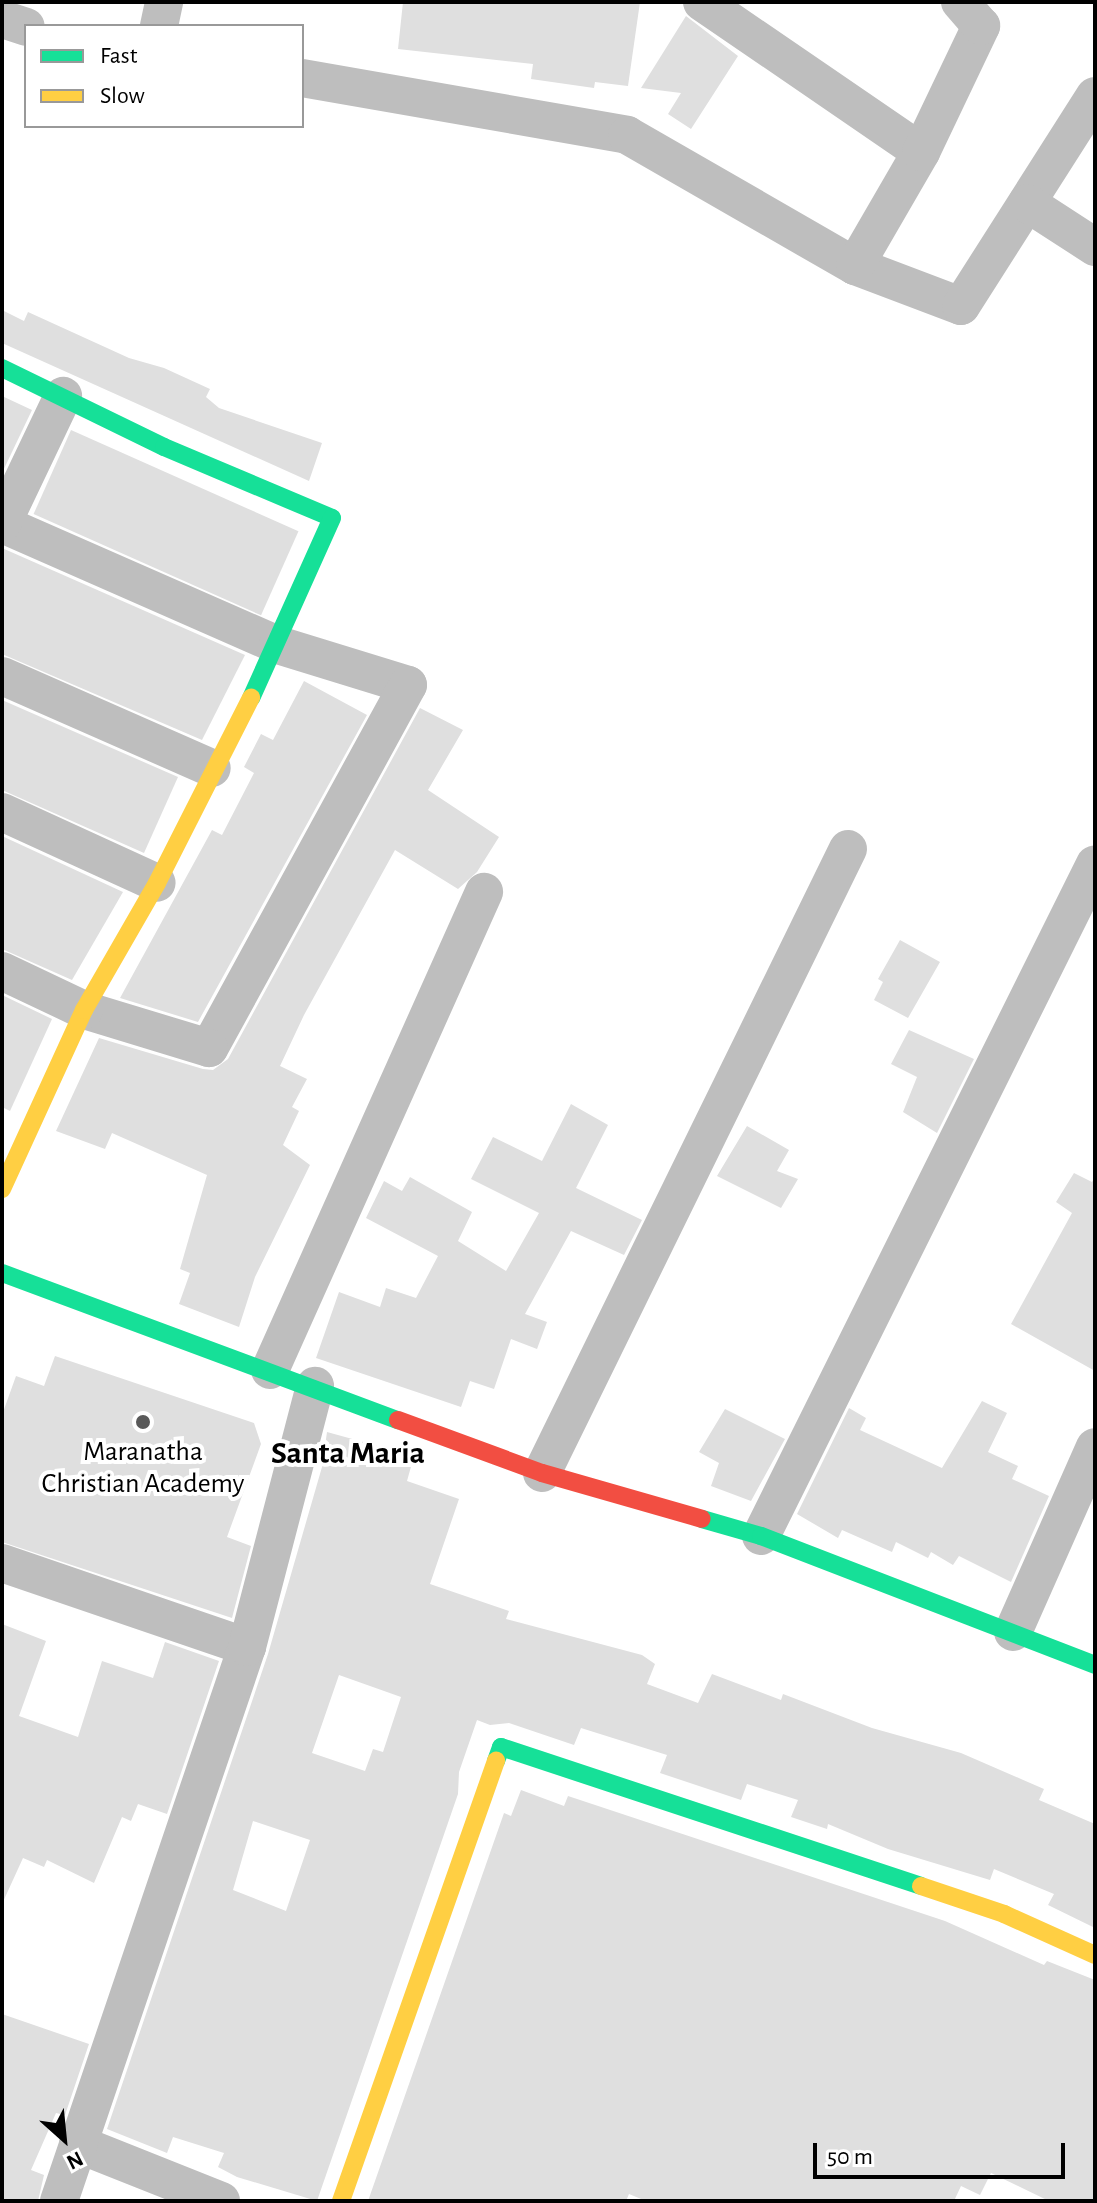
<!DOCTYPE html>
<style>
body{margin:0}
#map{position:relative;width:1097px;height:2203px;overflow:hidden;background:#fff;font-family:"Alegreya Sans",sans-serif}
div>[style]{position:absolute}
[style*='--x']{left:calc(var(--x)*1px);top:calc(var(--y)*1px);width:calc(var(--w)*1px);rotate:calc(var(--a)*1deg)}
.building>*{inset:0;background:#dfdfdf;transform-origin:0 0}
.street>*{height:38px;margin:-19px;padding:0 19px;transform-origin:19px;border-radius:19px;background:#bebebe}
.fast>*{height:18px;margin:-9px;padding:0 9px;transform-origin:9px;border-radius:9px;background:#16e098}
.slow>*{height:18px;margin:-9px;padding:0 9px;transform-origin:9px;border-radius:9px;background:#ffcf43}
.jam>*{height:18px;margin:-9px;padding:0 9px;transform-origin:9px;border-radius:9px;background:#f24e42}
.dots>*{width:22px;height:22px;translate:-50% -50%;box-sizing:border-box;border:4px solid #fff;border-radius:50%}
span{translate:-50% -50%;white-space:nowrap;text-align:center;line-height:1.15;-webkit-text-stroke:8px #fff;paint-order:stroke}
.poi-label{font-size:28px;color:#000}
.quarter-label{font-size:32px;color:#000;font-weight:700}
.frame{position:absolute;inset:0;border:4px solid #000;pointer-events:none}
.legend{position:absolute;left:24px;top:24px;width:280px;height:104px;box-sizing:border-box;background:#fff;border:2px solid #999;margin:0;padding:10px 14px;list-style:none;font-size:24px;color:#000}
.legend li{display:flex;align-items:center;gap:16px;height:40px}
.legend b{width:40px;border:2px solid #999}
.north{position:absolute;left:24px;top:2099px;width:80px;height:80px;-webkit-text-stroke:6px #fff;paint-order:stroke;rotate:153deg;font-size:22px;font-weight:700;line-height:32px;text-align:center;color:#000}
.north::after{content:'';display:block;margin:auto;width:28px;height:36px;background:#000;clip-path:polygon(50% 0,100% 100%,50% 72%,0 100%)}
.scale{position:absolute;left:813px;top:2143px;width:252px;height:36px;box-sizing:border-box;border:4px solid #000;border-top:0;padding-left:10px;font-size:24px;line-height:28px;white-space:nowrap;color:#000;-webkit-text-stroke:6px #fff;paint-order:stroke}
</style>
<div id="map">
<div class="building">
<div style="clip-path:polygon(403px 2px,640px 2px,628px 86px,595px 82px,594px 88px,531px 79px,533px 64px,398px 49px)"></div>
<div style="clip-path:polygon(686px 16px,738px 56px,691px 129px,668px 114px,681px 93px,641px 88px)"></div>
<div style="clip-path:polygon(2px 310px,24px 321px,28px 312px,129px 358px,164px 368px,210px 389px,206px 397px,219px 408px,322px 443px,309px 481px,2px 343px)"></div>
<div style="clip-path:polygon(2px 396px,32px 410px,2px 473px)"></div>
<div style="left:71px;top:430px;width:249px;height:92px;rotate:24deg"></div>
<div style="clip-path:polygon(2px 548px,245px 655px,202px 740px,2px 654px)"></div>
<div style="clip-path:polygon(304px 681px,367px 715px,198px 1022px,120px 998px,212px 830px,222px 835px,254px 773px,244px 767px,261px 734px,273px 740px)"></div>
<div style="clip-path:polygon(2px 700px,178px 777px,144px 853px,2px 790px)"></div>
<div style="clip-path:polygon(420px 708px,463px 730px,428px 790px,499px 837px,477px 872px,458px 889px,395px 850px,304px 1015px,280px 1066px,307px 1079px,292px 1107px,299px 1111px,283px 1145px,310px 1165px,255px 1277px,239px 1327px,179px 1304px,190px 1273px,180px 1269px,207px 1175px,112px 1133px,105px 1149px,56px 1131px,99px 1038px,203px 1069px,213px 1070px,228px 1059px)"></div>
<div style="clip-path:polygon(2px 836px,123px 892px,72px 980px,2px 949px)"></div>
<div style="clip-path:polygon(900px 940px,940px 962px,908px 1018px,874px 1000px,883px 982px,878px 979px)"></div>
<div style="clip-path:polygon(2px 995px,52px 1019px,10px 1111px,2px 1107px)"></div>
<div style="clip-path:polygon(909px 1030px,974px 1059px,937px 1133px,903px 1112px,917px 1077px,891px 1064px)"></div>
<div style="clip-path:polygon(571px 1104px,608px 1125px,576px 1188px,642px 1220px,624px 1255px,571px 1231px,525px 1314px,547px 1322px,537px 1349px,511px 1339px,494px 1389px,470px 1381px,461px 1407px,316px 1358px,339px 1292px,380px 1307px,386px 1288px,416px 1298px,438px 1256px,366px 1218px,384px 1181px,402px 1191px,410px 1177px,472px 1212px,458px 1241px,506px 1271px,539px 1213px,471px 1179px,493px 1137px,542px 1161px)"></div>
<div style="clip-path:polygon(747px 1126px,789px 1150px,777px 1171px,798px 1179px,781px 1208px,717px 1176px)"></div>
<div style="clip-path:polygon(1074px 1173px,1092px 1182px,1095px 1177px,1095px 1371px,1011px 1324px,1072px 1213px,1056px 1202px)"></div>
<div style="clip-path:polygon(55px 1356px,254px 1423px,261px 1444px,227px 1537px,251px 1546px,232px 1618px,2px 1542px,2px 1415px,16px 1376px,44px 1386px)"></div>
<div style="clip-path:polygon(982px 1401px,1007px 1413px,988px 1452px,1018px 1466px,1012px 1479px,1049px 1496px,1011px 1582px,959px 1556px,953px 1565px,931px 1552px,928px 1558px,896px 1542px,892px 1552px,842px 1530px,838px 1538px,797px 1514px,849px 1408px,866px 1418px,860px 1430px,942px 1468px)"></div>
<div style="clip-path:polygon(725px 1409px,785px 1439px,751px 1501px,711px 1486px,719px 1463px,699px 1452px)"></div>
<div style="clip-path:polygon(evenodd,327px 1432px,414px 1456px,407px 1481px,459px 1499px,430px 1584px,509px 1611px,506px 1619px,642px 1655px,655px 1664px,647px 1684px,698px 1703px,712px 1674px,781px 1700px,783px 1694px,872px 1728px,961px 1753px,1044px 1789px,1039px 1800px,1095px 1824px,1095px 1928px,1048px 1905px,1054px 1894px,994px 1869px,990px 1880px,888px 1849px,828px 1824px,827px 1829px,791px 1817px,798px 1800px,747px 1784px,741px 1800px,660px 1773px,667px 1755px,581px 1728px,574px 1745px,509px 1723px,490px 1725px,477px 1720px,459px 1772px,458px 1794px,317px 2201px,237px 2177px,218px 2167px,224px 2153px,173px 2137px,167px 2153px,107px 2129px,268px 1654px,322px 1467px,327px 1432px,339px 1675px,401px 1697px,383px 1752px,373px 1749px,365px 1771px,312px 1753px,339px 1675px,327px 1432px,253px 1821px,310px 1840px,286px 1911px,233px 1890px,253px 1821px)"></div>
<div style="clip-path:polygon(2px 1624px,46px 1641px,19px 1716px,78px 1737px,102px 1661px,153px 1678px,165px 1642px,219px 1661px,167px 1814px,138px 1804px,131px 1821px,122px 1817px,94px 1883px,47px 1860px,44px 1867px,23px 1858px,2px 1904px)"></div>
<div style="clip-path:polygon(521px 1790px,564px 1806px,568px 1796px,945px 1921px,1044px 1965px,1047px 1961px,1095px 1980px,1095px 2201px,1049px 2201px,991px 2173px,980px 2195px,961px 2186px,954px 2201px,646px 2201px,629px 2194px,626px 2201px,368px 2201px,504px 1813px,511px 1816px)"></div>
<div style="clip-path:polygon(2px 2014px,89px 2044px,65px 2115px,56px 2113px,31px 2170px,44px 2175px,38px 2201px,2px 2201px)"></div>
</div>
<div class="street">
<div style="--x:702;--y:2;--w:265;--a:34.4"></div>
<div style="--x:2;--y:19;--w:25;--a:18"></div>
<div style="--x:159;--y:26;--w:25;--a:-78"></div>
<div style="--x:302;--y:78;--w:330;--a:9.9"></div>
<div style="--x:627;--y:135;--w:263;--a:29.9"></div>
<div style="--x:855;--y:266;--w:113;--a:20.7"></div>
<div style="--x:961;--y:306;--w:249;--a:-57.5"></div>
<div style="--x:1027;--y:203;--w:81;--a:32.9"></div>
<div style="--x:855;--y:266;--w:132;--a:-59.9"></div>
<div style="--x:921;--y:152;--w:140;--a:-64.5"></div>
<div style="--x:981;--y:26;--w:32;--a:-131"></div>
<div style="--x:2;--y:524;--w:301;--a:23.7"></div>
<div style="--x:278;--y:645;--w:136;--a:17.1"></div>
<div style="--x:408;--y:685;--w:414;--a:118.7"></div>
<div style="--x:209;--y:1048;--w:131;--a:-163.1"></div>
<div style="--x:84;--y:1010;--w:91;--a:-154.6"></div>
<div style="--x:2;--y:524;--w:142;--a:-64.5"></div>
<div style="--x:2;--y:676;--w:229;--a:23.7"></div>
<div style="--x:2;--y:812;--w:170;--a:24.6"></div>
<div style="--x:270;--y:1370;--w:524;--a:-65.88"></div>
<div style="--x:542;--y:1473;--w:695;--a:-63.88"></div>
<div style="--x:761;--y:1536;--w:750;--a:-63.57"></div>
<div style="--x:2;--y:1563;--w:259;--a:18.9"></div>
<div style="--x:1013;--y:1632;--w:202;--a:-66.1"></div>
<div style="--x:78;--y:2144;--w:154;--a:21.7"></div>
<div style="--x:59;--y:2201;--w:585;--a:-71.26"></div>
<div style="--x:247;--y:1647;--w:270;--a:-75.4"></div>
</div>
<div class="fast">
<div style="--x:2;--y:368;--w:180;--a:26"></div>
<div style="--x:164;--y:447;--w:182;--a:22.9"></div>
<div style="--x:332;--y:518;--w:197;--a:114.2"></div>
<div style="--x:2;--y:1273;--w:422;--a:20.4"></div>
<div style="--x:702;--y:1519;--w:61;--a:16.1"></div>
<div style="--x:761;--y:1536;--w:358;--a:21.1"></div>
<div style="--x:496;--y:1761;--w:15;--a:-70"></div>
<div style="--x:501;--y:1747;--w:442;--a:18.3"></div>
</div>
<div class="slow">
<div style="--x:2;--y:1189;--w:197;--a:-65.4"></div>
<div style="--x:84;--y:1010;--w:146;--a:-60.1"></div>
<div style="--x:157;--y:883;--w:208;--a:-63.1"></div>
<div style="--x:921;--y:1886;--w:88;--a:18.6"></div>
<div style="--x:1004;--y:1914;--w:100;--a:24.3"></div>
<div style="--x:341;--y:2201;--w:467;--a:-70.6"></div>
</div>
<div class="jam">
<div style="--x:398;--y:1420;--w:153;--a:20.2"></div>
<div style="--x:542;--y:1473;--w:166;--a:16"></div>
</div>
<div class="dots">
<div style="left:143px;top:1422px;background:#595959"></div>
</div>
<div class="poi-label">
<span style="left:143px;top:1468px">Maranatha<br>Christian Academy</span>
</div>
<div class="quarter-label">
<span style="left:348px;top:1453px">Santa Maria</span>
</div>
<div class="frame"></div>
<ul class="legend">
<li><b style="height:10px;background:#16e098"></b>Fast</li>
<li><b style="height:10px;background:#ffcf43"></b>Slow</li>
</ul>
<div class="north">N</div>
<div class="scale">50 m</div>
</div>
